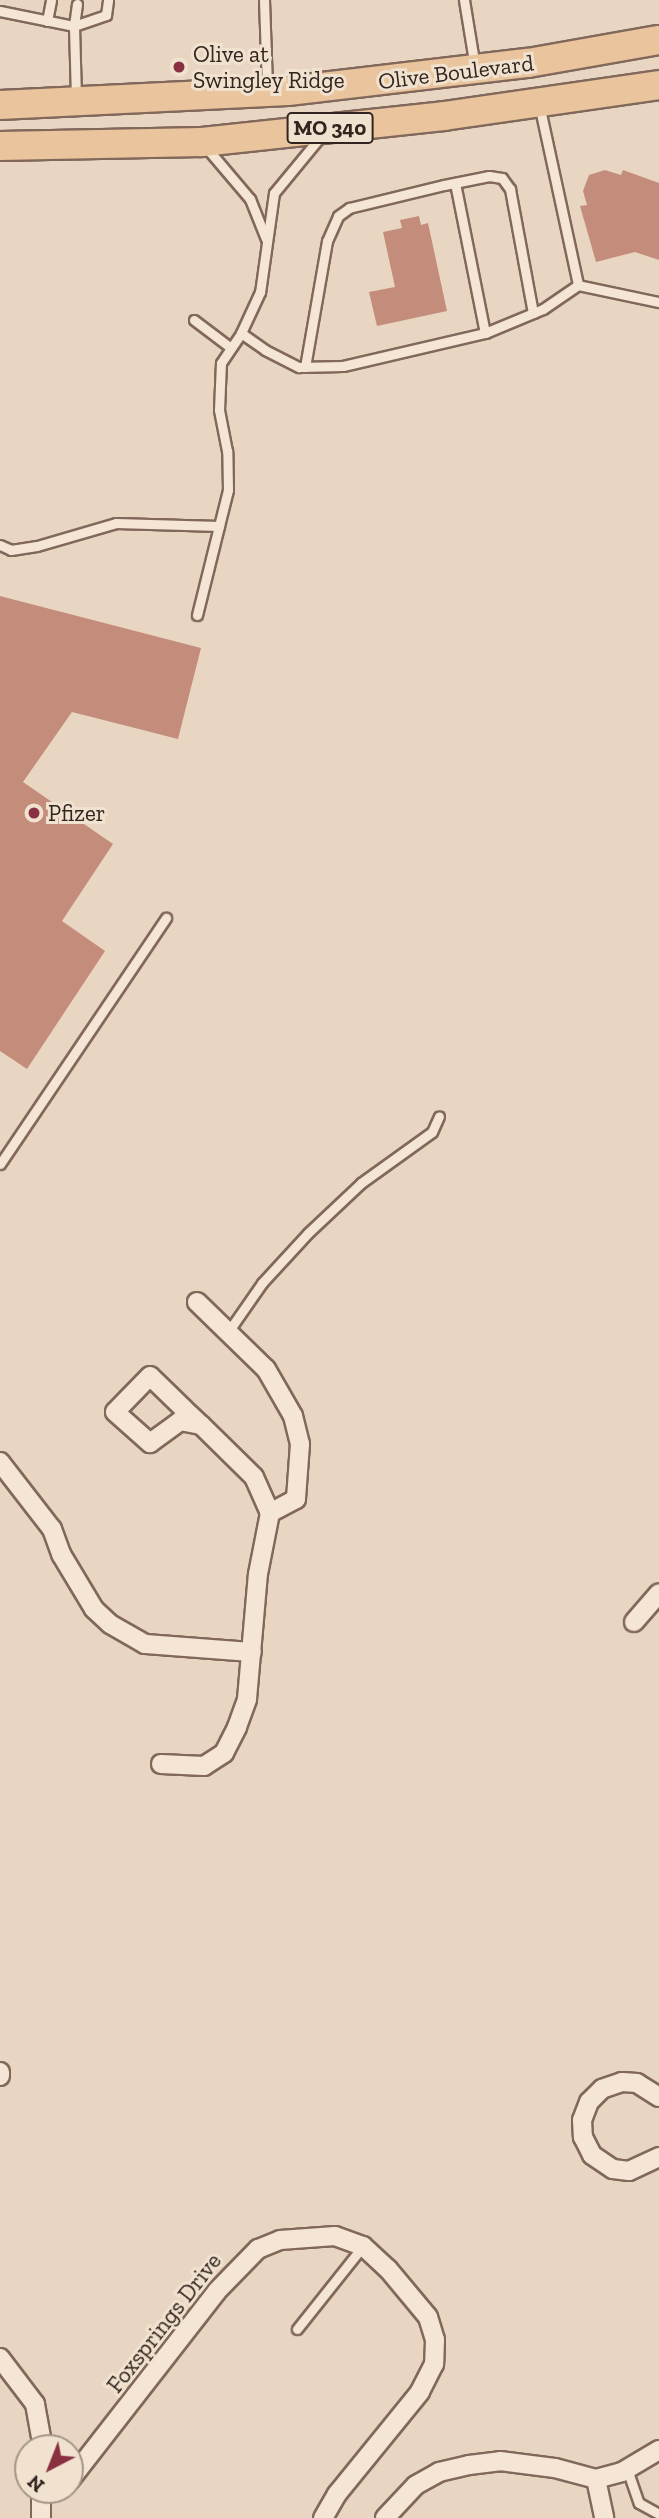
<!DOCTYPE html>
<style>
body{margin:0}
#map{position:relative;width:659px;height:2518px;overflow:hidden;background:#e9d6c2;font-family:"Zilla Slab",serif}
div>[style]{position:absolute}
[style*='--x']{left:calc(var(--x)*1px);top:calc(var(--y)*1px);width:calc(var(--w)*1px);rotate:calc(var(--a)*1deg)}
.building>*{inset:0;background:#c48d7b}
.roads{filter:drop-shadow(2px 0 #81685b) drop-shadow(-2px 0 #81685b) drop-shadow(0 2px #81685b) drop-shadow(0 -2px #81685b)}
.service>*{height:9px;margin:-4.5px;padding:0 4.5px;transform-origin:4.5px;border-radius:4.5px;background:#f5e5d4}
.minor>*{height:18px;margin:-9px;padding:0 9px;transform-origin:9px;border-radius:9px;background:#f5e5d4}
.primary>*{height:28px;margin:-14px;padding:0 14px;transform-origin:14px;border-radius:14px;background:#e9c49c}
.dots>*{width:19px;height:19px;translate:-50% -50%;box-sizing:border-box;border:4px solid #f1e2d0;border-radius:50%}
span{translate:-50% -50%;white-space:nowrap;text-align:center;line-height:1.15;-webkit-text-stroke:6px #f1e2d0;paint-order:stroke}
.shield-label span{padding:2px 5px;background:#f1e2d0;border:2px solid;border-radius:5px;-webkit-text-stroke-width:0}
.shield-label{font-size:21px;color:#32241e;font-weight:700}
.poi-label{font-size:23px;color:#32241e}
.left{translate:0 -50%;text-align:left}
.street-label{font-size:23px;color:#32241e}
.north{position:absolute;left:14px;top:2434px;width:70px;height:70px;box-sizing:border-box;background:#f1e2d0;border:2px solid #a59689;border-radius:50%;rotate:222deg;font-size:19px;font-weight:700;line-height:28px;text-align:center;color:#32241e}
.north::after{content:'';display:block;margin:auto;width:24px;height:32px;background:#8a3141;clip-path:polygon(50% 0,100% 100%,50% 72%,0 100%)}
</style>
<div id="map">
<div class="building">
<div style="clip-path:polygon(605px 170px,621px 175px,623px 170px,659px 183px,659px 260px,635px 252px,596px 262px,580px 206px,587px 205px,583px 191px,589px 175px)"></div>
<div style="clip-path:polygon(419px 216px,421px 225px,428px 223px,447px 311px,377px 326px,369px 292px,395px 287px,383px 232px,402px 228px,400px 220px)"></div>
<div style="clip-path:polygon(0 596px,201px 648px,178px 739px,72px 712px,23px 782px,113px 844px,62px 921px,105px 951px,27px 1069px,0 1051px)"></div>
</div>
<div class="roads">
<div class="service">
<div style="--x:264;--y:0;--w:87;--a:88"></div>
<div style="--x:464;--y:0;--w:68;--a:80.7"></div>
<div style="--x:77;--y:4;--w:22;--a:98"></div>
<div style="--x:74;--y:26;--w:34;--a:-19"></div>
<div style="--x:106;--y:15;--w:15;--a:-82"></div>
<div style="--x:0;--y:11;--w:76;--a:11.5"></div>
<div style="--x:74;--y:26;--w:71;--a:88.4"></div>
<div style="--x:47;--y:21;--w:21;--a:-79"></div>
<div style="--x:539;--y:104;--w:185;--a:77.8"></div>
<div style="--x:578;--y:285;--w:83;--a:11.9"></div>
<div style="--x:321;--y:136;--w:74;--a:129.5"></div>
<div style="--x:274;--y:193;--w:100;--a:98"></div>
<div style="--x:260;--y:292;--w:45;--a:114.9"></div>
<div style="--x:241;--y:333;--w:29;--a:35"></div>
<div style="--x:265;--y:350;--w:38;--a:27"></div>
<div style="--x:299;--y:367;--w:44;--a:-1.3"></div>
<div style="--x:343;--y:366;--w:146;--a:-13.1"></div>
<div style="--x:485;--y:333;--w:63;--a:-22.5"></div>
<div style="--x:543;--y:309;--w:42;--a:-34.4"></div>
<div style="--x:205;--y:146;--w:70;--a:49.7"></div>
<div style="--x:250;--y:199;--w:43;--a:68.2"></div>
<div style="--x:455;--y:183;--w:153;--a:78.7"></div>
<div style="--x:194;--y:320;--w:46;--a:37.1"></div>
<div style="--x:305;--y:367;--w:128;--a:-80.1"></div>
<div style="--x:327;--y:241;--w:27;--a:-66"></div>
<div style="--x:338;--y:216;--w:14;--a:-36"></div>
<div style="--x:349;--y:208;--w:98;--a:-13.6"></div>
<div style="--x:444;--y:185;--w:46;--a:-11.3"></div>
<div style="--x:489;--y:176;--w:13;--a:9"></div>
<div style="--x:502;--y:178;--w:14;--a:54"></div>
<div style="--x:510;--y:189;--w:126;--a:79.5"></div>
<div style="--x:0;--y:545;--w:12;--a:24"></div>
<div style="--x:11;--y:550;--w:26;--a:-9"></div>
<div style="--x:37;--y:546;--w:82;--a:-16.2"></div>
<div style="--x:116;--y:523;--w:103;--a:1.7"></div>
<div style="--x:219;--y:526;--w:37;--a:-76"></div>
<div style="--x:228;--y:490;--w:39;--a:-91"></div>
<div style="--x:227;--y:451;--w:42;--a:-101"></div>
<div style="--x:219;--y:410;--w:47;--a:-87.6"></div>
<div style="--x:221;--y:363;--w:36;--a:-56"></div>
<div style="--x:197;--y:615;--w:92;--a:-76.1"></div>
<div style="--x:0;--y:1164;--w:297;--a:-56"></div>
<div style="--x:228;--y:1332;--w:60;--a:-55.2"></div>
<div style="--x:262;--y:1283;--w:68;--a:-47.4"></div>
<div style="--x:308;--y:1233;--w:73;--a:-43.3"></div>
<div style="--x:361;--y:1183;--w:87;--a:-35.7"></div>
<div style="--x:432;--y:1132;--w:17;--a:-66"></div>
<div style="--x:297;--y:2329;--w:106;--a:-51.5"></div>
<div style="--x:627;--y:2469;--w:36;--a:71"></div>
<div style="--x:639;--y:2503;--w:23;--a:29"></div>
</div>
<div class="minor">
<div style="--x:197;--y:1302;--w:96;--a:44.2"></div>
<div style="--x:266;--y:1369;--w:54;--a:60.1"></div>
<div style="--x:293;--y:1416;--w:29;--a:76"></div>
<div style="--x:300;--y:1444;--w:55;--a:94.2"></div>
<div style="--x:296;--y:1499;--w:30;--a:152"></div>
<div style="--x:0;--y:1462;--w:85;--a:52.2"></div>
<div style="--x:52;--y:1529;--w:27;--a:70"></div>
<div style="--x:61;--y:1554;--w:64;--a:59"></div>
<div style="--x:94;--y:1609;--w:22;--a:43"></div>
<div style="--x:110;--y:1624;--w:40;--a:29.7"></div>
<div style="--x:145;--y:1644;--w:107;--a:4.3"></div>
<div style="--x:634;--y:1622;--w:38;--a:-49"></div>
<div style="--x:161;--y:1764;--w:43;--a:2.7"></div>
<div style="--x:204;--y:1766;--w:24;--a:-33"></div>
<div style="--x:224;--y:1753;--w:29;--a:-63"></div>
<div style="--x:237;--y:1727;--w:30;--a:-70"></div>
<div style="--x:247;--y:1699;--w:125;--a:-85"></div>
<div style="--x:258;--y:1574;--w:62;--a:-78.9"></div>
<div style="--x:270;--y:1513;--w:39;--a:-114"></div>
<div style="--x:254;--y:1477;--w:74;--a:-135.5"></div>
<div style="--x:201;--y:1425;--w:23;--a:-137"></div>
<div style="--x:184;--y:1409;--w:47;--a:-135.9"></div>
<div style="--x:150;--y:1376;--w:50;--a:134.2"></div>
<div style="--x:115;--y:1412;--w:47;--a:41.5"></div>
<div style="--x:150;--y:1443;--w:37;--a:-36"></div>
<div style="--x:180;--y:1421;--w:21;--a:11"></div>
<div style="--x:0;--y:2072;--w:4;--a:90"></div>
<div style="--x:659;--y:2097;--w:26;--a:-148"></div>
<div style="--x:637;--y:2083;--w:15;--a:-176"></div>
<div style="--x:622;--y:2082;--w:21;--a:161"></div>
<div style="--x:602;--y:2089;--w:18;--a:135"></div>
<div style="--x:589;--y:2102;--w:19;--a:111"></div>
<div style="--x:582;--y:2120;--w:17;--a:87"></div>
<div style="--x:583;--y:2137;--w:20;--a:63"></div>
<div style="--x:592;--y:2155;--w:25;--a:34"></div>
<div style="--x:613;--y:2169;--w:16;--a:7"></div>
<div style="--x:629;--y:2171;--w:33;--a:-25"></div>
<div style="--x:0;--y:2358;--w:58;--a:52.7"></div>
<div style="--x:35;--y:2404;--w:45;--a:79.7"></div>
<div style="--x:596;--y:2479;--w:40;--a:78"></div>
<div style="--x:70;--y:2480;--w:239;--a:-52.1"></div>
<div style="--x:217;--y:2291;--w:59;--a:-45.7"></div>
<div style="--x:258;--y:2249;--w:24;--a:-22"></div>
<div style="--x:280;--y:2240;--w:55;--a:-4.2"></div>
<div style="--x:335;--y:2236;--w:30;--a:20"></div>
<div style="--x:363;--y:2246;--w:34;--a:43"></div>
<div style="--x:388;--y:2269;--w:62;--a:50.2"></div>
<div style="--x:428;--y:2317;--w:24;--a:73"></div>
<div style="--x:435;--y:2340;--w:24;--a:92"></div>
<div style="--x:434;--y:2364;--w:31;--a:117"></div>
<div style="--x:420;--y:2392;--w:132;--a:129.1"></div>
<div style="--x:337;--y:2494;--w:28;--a:120"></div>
<div style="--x:41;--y:2518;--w:28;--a:-90"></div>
<div style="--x:385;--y:2518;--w:45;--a:-46.8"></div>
<div style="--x:416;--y:2485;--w:26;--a:-29"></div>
<div style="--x:439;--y:2472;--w:31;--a:-13"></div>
<div style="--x:469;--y:2465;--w:31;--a:-7"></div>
<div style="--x:500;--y:2461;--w:55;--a:7.3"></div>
<div style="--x:555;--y:2468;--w:42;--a:15"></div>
<div style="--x:596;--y:2479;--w:27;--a:-15"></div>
<div style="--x:622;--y:2472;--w:43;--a:-30.7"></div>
</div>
<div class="primary">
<div style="--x:0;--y:105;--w:288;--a:-2.8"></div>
<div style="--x:288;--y:91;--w:242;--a:-6.7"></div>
<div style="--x:528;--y:63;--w:133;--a:-10"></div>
<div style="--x:0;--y:146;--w:202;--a:-1.1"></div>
<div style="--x:202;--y:142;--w:243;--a:-6.1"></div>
<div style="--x:444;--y:116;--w:217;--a:-8.2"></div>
</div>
</div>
<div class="dots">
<div style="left:179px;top:67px;background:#8a3141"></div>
<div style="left:34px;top:813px;background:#8a3141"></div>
</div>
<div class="shield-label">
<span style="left:330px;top:128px">MO 340</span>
</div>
<div class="poi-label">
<span class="left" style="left:193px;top:67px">Olive at<br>Swingley Ridge</span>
<span class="left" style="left:48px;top:813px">Pfizer</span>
</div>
<div class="street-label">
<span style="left:456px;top:72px;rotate:-7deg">Olive Boulevard</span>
<span style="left:164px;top:2323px;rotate:-52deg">Foxsprings Drive</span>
</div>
<div class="north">N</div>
</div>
